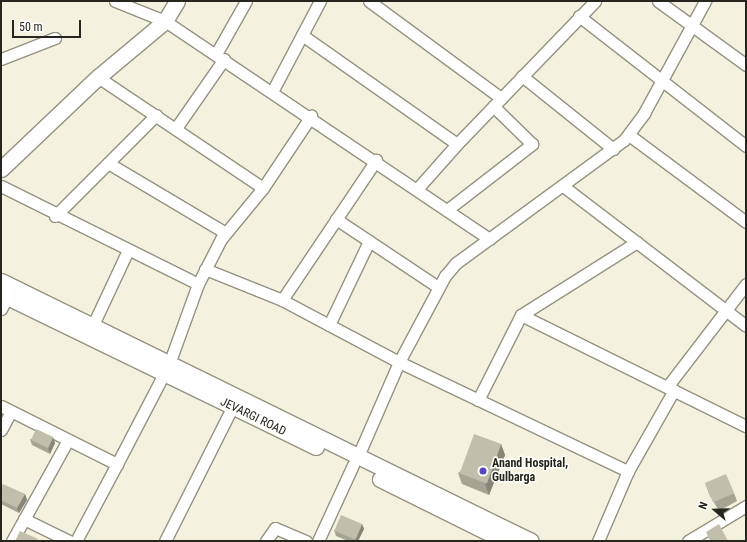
<!DOCTYPE html>
<style>
body{margin:0}
#map{position:relative;width:747px;height:542px;overflow:hidden;background:#f4f2df;font-family:"Roboto Condensed",sans-serif}
div>[style]{position:absolute}
[style*='--x']{left:calc(var(--x)*1px);top:calc(var(--y)*1px);width:calc(var(--w)*1px);rotate:calc(var(--a)*1deg)}
.roads{filter:drop-shadow(1px 0 #949280) drop-shadow(-1px 0 #949280) drop-shadow(0 1px #949280) drop-shadow(0 -1px #949280)}
.street>*{height:11px;margin:-5.5px;padding:0 5.5px;transform-origin:5.5px;border-radius:5.5px;background:#fff}
.secondary>*{height:15px;margin:-7.5px;padding:0 7.5px;transform-origin:7.5px;border-radius:7.5px;background:#fff}
.wall>*{inset:0;background:#a6a494}
.shaded-wall>*{inset:0;background:#878678}
.building>*{inset:0;background:#c1bfac;transform-origin:0 0}
.dots>*{width:11px;height:11px;translate:-50% -50%;box-sizing:border-box;border:2px solid #fffffb;border-radius:50%}
span{translate:-50% -50%;white-space:nowrap;text-align:center;line-height:1.15;-webkit-text-stroke:3px #fffffb;paint-order:stroke}
.street-label{font-size:12px;color:#26261f}
.poi-label{font-size:12px;color:#26261f;font-weight:700}
.left{translate:0 -50%;text-align:left}
.frame{position:absolute;inset:0;border:2px solid #26261f;pointer-events:none}
.north{position:absolute;left:695px;top:490px;width:40px;height:40px;-webkit-text-stroke:3px #fffffb;paint-order:stroke;rotate:290deg;font-size:11px;font-weight:700;line-height:16px;text-align:center;color:#26261f}
.north::after{content:'';display:block;margin:auto;width:14px;height:18px;background:#26261f;clip-path:polygon(50% 0,100% 100%,50% 72%,0 100%)}
.scale{position:absolute;left:12px;top:20px;width:69px;height:18px;box-sizing:border-box;border:2px solid #26261f;border-top:0;padding-left:5px;font-size:12px;line-height:14px;white-space:nowrap;color:#26261f;-webkit-text-stroke:3px #fffffb;paint-order:stroke}
</style>
<div id="map">
<div class="roads">
<div class="street">
<div style="--x:115;--y:1;--w:54;--a:21.8"></div>
<div style="--x:165;--y:21;--w:391;--a:33.9"></div>
<div style="--x:369;--y:1;--w:164;--a:36.3"></div>
<div style="--x:658;--y:1;--w:109;--a:36"></div>
<div style="--x:579;--y:16;--w:212;--a:37.9"></div>
<div style="--x:302;--y:35;--w:189;--a:35.1"></div>
<div style="--x:457;--y:144;--w:60;--a:131.6"></div>
<div style="--x:216;--y:54;--w:61;--a:-60.5"></div>
<div style="--x:1;--y:59;--w:58;--a:-21.3"></div>
<div style="--x:522;--y:76;--w:117;--a:38.7"></div>
<div style="--x:273;--y:90;--w:101;--a:-62.2"></div>
<div style="--x:176;--y:128;--w:84;--a:-55.2"></div>
<div style="--x:629;--y:135;--w:146;--a:36.6"></div>
<div style="--x:457;--y:144;--w:199;--a:-46"></div>
<div style="--x:108;--y:163;--w:137;--a:30.7"></div>
<div style="--x:1;--y:186;--w:220;--a:26.4"></div>
<div style="--x:563;--y:186;--w:230;--a:37.4"></div>
<div style="--x:263;--y:188;--w:87;--a:-56.3"></div>
<div style="--x:447;--y:210;--w:108;--a:-37.8"></div>
<div style="--x:532;--y:144;--w:54;--a:-135.7"></div>
<div style="--x:55;--y:216;--w:143;--a:-45"></div>
<div style="--x:336;--y:219;--w:123;--a:33.7"></div>
<div style="--x:205;--y:269;--w:83;--a:21.9"></div>
<div style="--x:282;--y:300;--w:132;--a:27.9"></div>
<div style="--x:399;--y:362;--w:254;--a:25.5"></div>
<div style="--x:628;--y:471;--w:76;--a:113.2"></div>
<div style="--x:282;--y:300;--w:169;--a:-56.1"></div>
<div style="--x:1;--y:309;--w:13;--a:-63"></div>
<div style="--x:521;--y:315;--w:251;--a:26.3"></div>
<div style="--x:329;--y:325;--w:93;--a:-64.5"></div>
<div style="--x:92;--y:327;--w:85;--a:-64.9"></div>
<div style="--x:667;--y:387;--w:130;--a:-52.5"></div>
<div style="--x:478;--y:400;--w:95;--a:-63.2"></div>
<div style="--x:521;--y:315;--w:137;--a:-32.2"></div>
<div style="--x:1;--y:406;--w:130;--a:26.6"></div>
<div style="--x:117;--y:464;--w:113;--a:-62.5"></div>
<div style="--x:169;--y:364;--w:85;--a:-70.1"></div>
<div style="--x:198;--y:284;--w:51;--a:-62.9"></div>
<div style="--x:221;--y:239;--w:66;--a:-50.5"></div>
<div style="--x:263;--y:188;--w:199;--a:-146.1"></div>
<div style="--x:1;--y:430;--w:21;--a:-62"></div>
<div style="--x:358;--y:456;--w:103;--a:-66.4"></div>
<div style="--x:399;--y:362;--w:98;--a:-61.9"></div>
<div style="--x:445;--y:276;--w:17;--a:-50"></div>
<div style="--x:456;--y:263;--w:208;--a:-36.2"></div>
<div style="--x:624;--y:140;--w:34;--a:-53"></div>
<div style="--x:644;--y:113;--w:128;--a:-61.4"></div>
<div style="--x:628;--y:471;--w:93;--a:-60.4"></div>
<div style="--x:24;--y:519;--w:50;--a:26.1"></div>
<div style="--x:12;--y:541;--w:115;--a:-61"></div>
<div style="--x:76;--y:541;--w:87;--a:-62"></div>
<div style="--x:165;--y:541;--w:151;--a:-63.3"></div>
<div style="--x:266;--y:541;--w:16;--a:-55"></div>
<div style="--x:275;--y:528;--w:34;--a:23"></div>
<div style="--x:318;--y:541;--w:84;--a:-65.3"></div>
<div style="--x:688;--y:541;--w:68;--a:-31.1"></div>
</div>
<div class="secondary">
<div style="--x:1;--y:169;--w:134;--a:-43.5"></div>
<div style="--x:98;--y:77;--w:87;--a:-39.9"></div>
<div style="--x:165;--y:21;--w:23;--a:-59"></div>
<div style="--x:1;--y:281;--w:590;--a:26.13"></div>
<div style="--x:1;--y:294;--w:350;--a:25.9"></div>
<div style="--x:380;--y:479;--w:140;--a:26.4"></div>
</div>
</div>
<div class="wall">
<div style="clip-path:polygon(30px 439px,55px 443px,50px 454px,32px 445px)"></div>
<div style="clip-path:polygon(501px 444px,505px 455px,489px 495px,462px 484px,458px 473px)"></div>
<div style="clip-path:polygon(706px 485px,734px 493px,737px 501px,719px 511px,709px 494px)"></div>
<div style="clip-path:polygon(1px 489px,25px 494px,27px 500px,19px 513px,1px 504px)"></div>
<div style="clip-path:polygon(362px 524px,364px 529px,358px 541px,348px 541px,336px 536px,334px 530px)"></div>
</div>
<div class="shaded-wall">
<div style="clip-path:polygon(53px 437px,55px 443px,50px 454px,48px 448px)"></div>
<div style="clip-path:polygon(501px 444px,505px 455px,489px 495px,485px 484px)"></div>
<div style="clip-path:polygon(25px 494px,27px 500px,19px 513px,17px 508px)"></div>
<div style="clip-path:polygon(362px 524px,364px 529px,358px 541px,354px 541px,354px 539px)"></div>
</div>
<div class="building">
<div style="left:36px;top:429px;width:19px;height:12px;rotate:25deg"></div>
<div style="left:474px;top:434px;width:29px;height:42px;rotate:20deg"></div>
<div style="left:726px;top:474px;width:21px;height:23px;rotate:67deg"></div>
<div style="clip-path:polygon(3px 484px,25px 494px,17px 508px,1px 500px,1px 489px)"></div>
<div style="left:341px;top:515px;width:23px;height:17px;rotate:23deg"></div>
<div style="clip-path:polygon(719px 524px,728px 541px,710px 541px,706px 532px)"></div>
<div style="clip-path:polygon(20px 531px,38px 539px,37px 541px,15px 541px)"></div>
</div>
<div class="dots">
<div style="left:483px;top:471px;background:#5847bf"></div>
</div>
<div class="street-label">
<span style="left:253px;top:417px;rotate:26deg">JEVARGI ROAD</span>
</div>
<div class="poi-label">
<span class="left" style="left:492px;top:471px">Anand Hospital,<br>Gulbarga</span>
</div>
<div class="frame"></div>
<div class="north">N</div>
<div class="scale">50 m</div>
</div>
